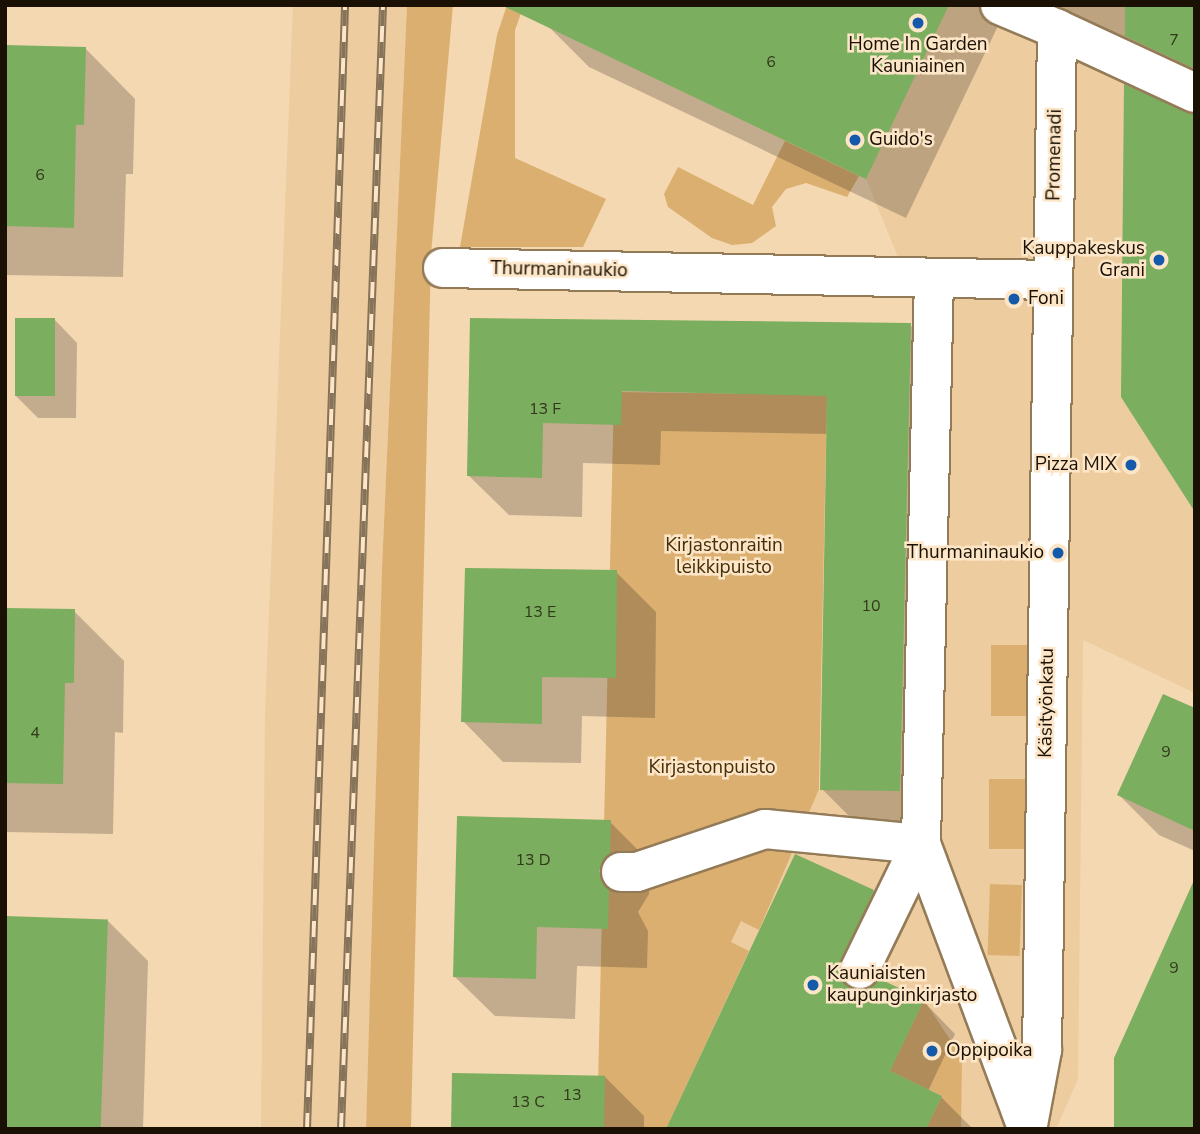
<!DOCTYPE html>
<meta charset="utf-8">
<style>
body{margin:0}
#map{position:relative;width:1200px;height:1134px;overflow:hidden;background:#f4d8b1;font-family:"Nunito Sans",sans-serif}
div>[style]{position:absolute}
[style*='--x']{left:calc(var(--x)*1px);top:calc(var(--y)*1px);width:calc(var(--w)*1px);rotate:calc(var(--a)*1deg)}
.built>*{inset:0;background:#edcc9f}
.green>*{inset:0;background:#dbaf70;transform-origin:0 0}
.shadow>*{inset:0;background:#0003}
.building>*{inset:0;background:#7bae5f;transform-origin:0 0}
.roads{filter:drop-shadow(2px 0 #947b57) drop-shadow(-2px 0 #947b57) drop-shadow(0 2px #947b57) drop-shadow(0 -2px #947b57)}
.street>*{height:38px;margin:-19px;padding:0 19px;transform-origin:19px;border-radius:19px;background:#fff}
.rail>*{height:8px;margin-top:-4px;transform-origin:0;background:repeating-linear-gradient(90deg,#fde6c7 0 16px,#867359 0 32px);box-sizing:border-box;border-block:2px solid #867359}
.dots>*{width:19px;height:19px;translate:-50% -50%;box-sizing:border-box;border:4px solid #fde6c7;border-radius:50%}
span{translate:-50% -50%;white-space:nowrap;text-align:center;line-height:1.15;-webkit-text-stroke:5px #fde6c7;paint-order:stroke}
.number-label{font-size:16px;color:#32381a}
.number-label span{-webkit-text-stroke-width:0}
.poi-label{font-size:19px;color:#1a1003}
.left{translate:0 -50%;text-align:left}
.right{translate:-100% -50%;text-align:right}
.street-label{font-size:19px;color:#1a1003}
.park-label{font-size:19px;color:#452f09}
.frame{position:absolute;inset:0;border:7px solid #1a1003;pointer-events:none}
</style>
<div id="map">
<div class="built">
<div style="clip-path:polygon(293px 5px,407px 5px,382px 568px,366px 1129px,261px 1129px,265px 715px)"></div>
<div style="clip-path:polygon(925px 5px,1195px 5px,1195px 693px,1083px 640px,1078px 1079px,1056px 1129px,633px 1129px,638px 786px,915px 791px,925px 323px,866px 179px,944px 15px)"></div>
</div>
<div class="green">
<div style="clip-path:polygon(407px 5px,453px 5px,431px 254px,411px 1129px,366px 1129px,382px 568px)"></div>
<div style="clip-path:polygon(507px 5px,524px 5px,515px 30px,515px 158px,606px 199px,583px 247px,460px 247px,497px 35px)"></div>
<div style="clip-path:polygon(785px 141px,859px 176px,847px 197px,806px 183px,786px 189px,772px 207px,776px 226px,752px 243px,732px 245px,712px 238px,668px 207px,664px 194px,678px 167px,753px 205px)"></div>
<div style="clip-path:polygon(614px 392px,827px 395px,819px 789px,759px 930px,741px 921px,731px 942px,749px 951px,666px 1129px,597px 1129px)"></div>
<div style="left:991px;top:645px;width:41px;height:71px"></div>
<div style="left:989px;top:779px;width:40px;height:70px"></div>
<div style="left:990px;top:884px;width:32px;height:71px;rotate:2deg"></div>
<div style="clip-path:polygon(924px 1000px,962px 1058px,961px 1129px,926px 1129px,942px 1096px,890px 1071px)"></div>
</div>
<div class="shadow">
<div style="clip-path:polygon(818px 5px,1008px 5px,906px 218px,589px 67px,549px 27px)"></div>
<div style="clip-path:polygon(1021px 5px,1195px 5px,1195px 88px)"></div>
<div style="clip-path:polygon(5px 47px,85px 48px,135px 99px,133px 174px,126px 174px,123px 277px,5px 275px)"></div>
<div style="clip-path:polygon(472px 319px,910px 325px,950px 365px,940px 830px,862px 829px,822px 789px,828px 434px,661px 431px,660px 465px,583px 463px,582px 517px,509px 515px,468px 475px)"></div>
<div style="clip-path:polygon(55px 320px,77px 343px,76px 418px,38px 418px,15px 395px)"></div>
<div style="clip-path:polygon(616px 572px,656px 612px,655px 718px,582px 716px,581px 763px,503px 762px,463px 721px)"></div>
<div style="clip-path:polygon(5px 610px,74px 611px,124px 661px,123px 733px,115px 732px,113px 834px,5px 832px)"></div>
<div style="clip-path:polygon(1195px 710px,1195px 851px,1159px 835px,1119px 795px)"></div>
<div style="clip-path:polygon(610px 822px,650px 862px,649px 894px,638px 912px,648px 931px,647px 968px,577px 966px,575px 1019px,495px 1016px,454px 976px)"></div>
<div style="clip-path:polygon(873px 891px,906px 924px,878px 980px,923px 1001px,955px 1034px,928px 1091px,941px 1097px,973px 1129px,668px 1129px)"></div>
<div style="clip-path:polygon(108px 921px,148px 961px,143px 1129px,5px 1129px)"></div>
<div style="clip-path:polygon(604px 1076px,644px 1116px,644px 1129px,453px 1129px)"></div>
</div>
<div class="building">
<div style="clip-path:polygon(501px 5px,949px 5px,866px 179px)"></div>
<div style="clip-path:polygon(1125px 5px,1195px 5px,1195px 69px,1125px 36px)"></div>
<div style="clip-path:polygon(5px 45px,86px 47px,84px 125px,76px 125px,74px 228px,5px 226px)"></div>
<div style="clip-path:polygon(1124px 84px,1195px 115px,1195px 512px,1121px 397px)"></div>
<div style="left:15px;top:318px;width:40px;height:78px"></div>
<div style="clip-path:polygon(470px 318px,911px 323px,900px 791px,820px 790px,827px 396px,622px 391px,621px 425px,543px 423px,542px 478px,467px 476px)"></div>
<div style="clip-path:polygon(465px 568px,617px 570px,616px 678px,542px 677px,542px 724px,461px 722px)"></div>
<div style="clip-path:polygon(5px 608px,75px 609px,74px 683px,65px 683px,63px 784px,5px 783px)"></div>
<div style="clip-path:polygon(1163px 694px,1195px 708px,1195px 831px,1117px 795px)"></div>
<div style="clip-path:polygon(457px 816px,611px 820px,610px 853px,599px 871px,609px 890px,608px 929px,537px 927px,536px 979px,453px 977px)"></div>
<div style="clip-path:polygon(795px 854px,874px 890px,838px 971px,851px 989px,872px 987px,880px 979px,924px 1000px,890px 1071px,942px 1096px,926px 1129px,666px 1129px)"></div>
<div style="clip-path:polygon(1195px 878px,1195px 1129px,1114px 1129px,1114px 1058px)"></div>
<div style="left:5px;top:916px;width:103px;height:213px;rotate:2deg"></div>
<div style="left:452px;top:1073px;width:153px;height:56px;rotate:1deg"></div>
</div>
<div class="roads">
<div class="street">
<div style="--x:1000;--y:5;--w:62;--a:22.8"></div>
<div style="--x:1057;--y:29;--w:1021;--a:90.84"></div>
<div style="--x:1042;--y:1050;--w:76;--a:100.6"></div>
<div style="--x:1057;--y:29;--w:152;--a:24.9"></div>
<div style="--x:443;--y:268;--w:610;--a:1.13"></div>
<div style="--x:934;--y:278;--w:566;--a:91.32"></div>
<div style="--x:921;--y:844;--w:302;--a:69.5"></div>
<div style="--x:621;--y:872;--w:16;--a:0"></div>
<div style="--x:637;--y:872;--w:135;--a:-18.6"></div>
<div style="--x:765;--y:829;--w:157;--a:5.5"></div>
<div style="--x:860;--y:969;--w:139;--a:-64"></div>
</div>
</div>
<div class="rail">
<div style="--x:307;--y:1129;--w:1125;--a:-88.06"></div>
<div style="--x:341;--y:1129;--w:1125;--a:-87.86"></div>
</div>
<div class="dots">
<div style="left:918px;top:23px;background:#155aaa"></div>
<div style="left:855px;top:140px;background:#155aaa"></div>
<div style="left:1159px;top:260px;background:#155aaa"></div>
<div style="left:1014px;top:299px;background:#155aaa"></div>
<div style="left:1131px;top:465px;background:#155aaa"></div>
<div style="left:1058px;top:553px;background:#155aaa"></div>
<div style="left:813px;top:985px;background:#155aaa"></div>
<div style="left:932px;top:1051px;background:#155aaa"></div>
</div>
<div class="number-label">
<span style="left:1174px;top:40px">7</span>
<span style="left:771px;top:62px">6</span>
<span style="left:40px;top:175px">6</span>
<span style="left:545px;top:409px">13 F</span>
<span style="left:871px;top:606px">10</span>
<span style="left:540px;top:612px">13 E</span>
<span style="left:35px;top:733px">4</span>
<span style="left:1166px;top:752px">9</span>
<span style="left:533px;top:860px">13 D</span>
<span style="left:1174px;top:968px">9</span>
<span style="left:572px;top:1095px">13</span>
<span style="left:528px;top:1102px">13 C</span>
</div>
<div class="poi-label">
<span style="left:918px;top:56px">Home In Garden<br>Kauniainen</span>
<span class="left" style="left:869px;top:140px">Guido's</span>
<span class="right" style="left:1145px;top:260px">Kauppakeskus<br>Grani</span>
<span class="left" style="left:1028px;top:299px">Foni</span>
<span class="right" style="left:1117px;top:465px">Pizza MIX</span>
<span class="right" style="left:1044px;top:553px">Thurmaninaukio</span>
<span class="left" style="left:827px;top:985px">Kauniaisten<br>kaupunginkirjasto</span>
<span class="left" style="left:946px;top:1051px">Oppipoika</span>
</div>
<div class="street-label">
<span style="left:1055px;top:155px;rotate:-89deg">Promenadi</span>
<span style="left:559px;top:270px;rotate:1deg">Thurmaninaukio</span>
<span style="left:1047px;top:703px;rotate:-89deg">Käsityönkatu</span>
</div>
<div class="park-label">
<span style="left:724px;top:557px">Kirjastonraitin<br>leikkipuisto</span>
<span style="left:712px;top:768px">Kirjastonpuisto</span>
</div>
<div class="frame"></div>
</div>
